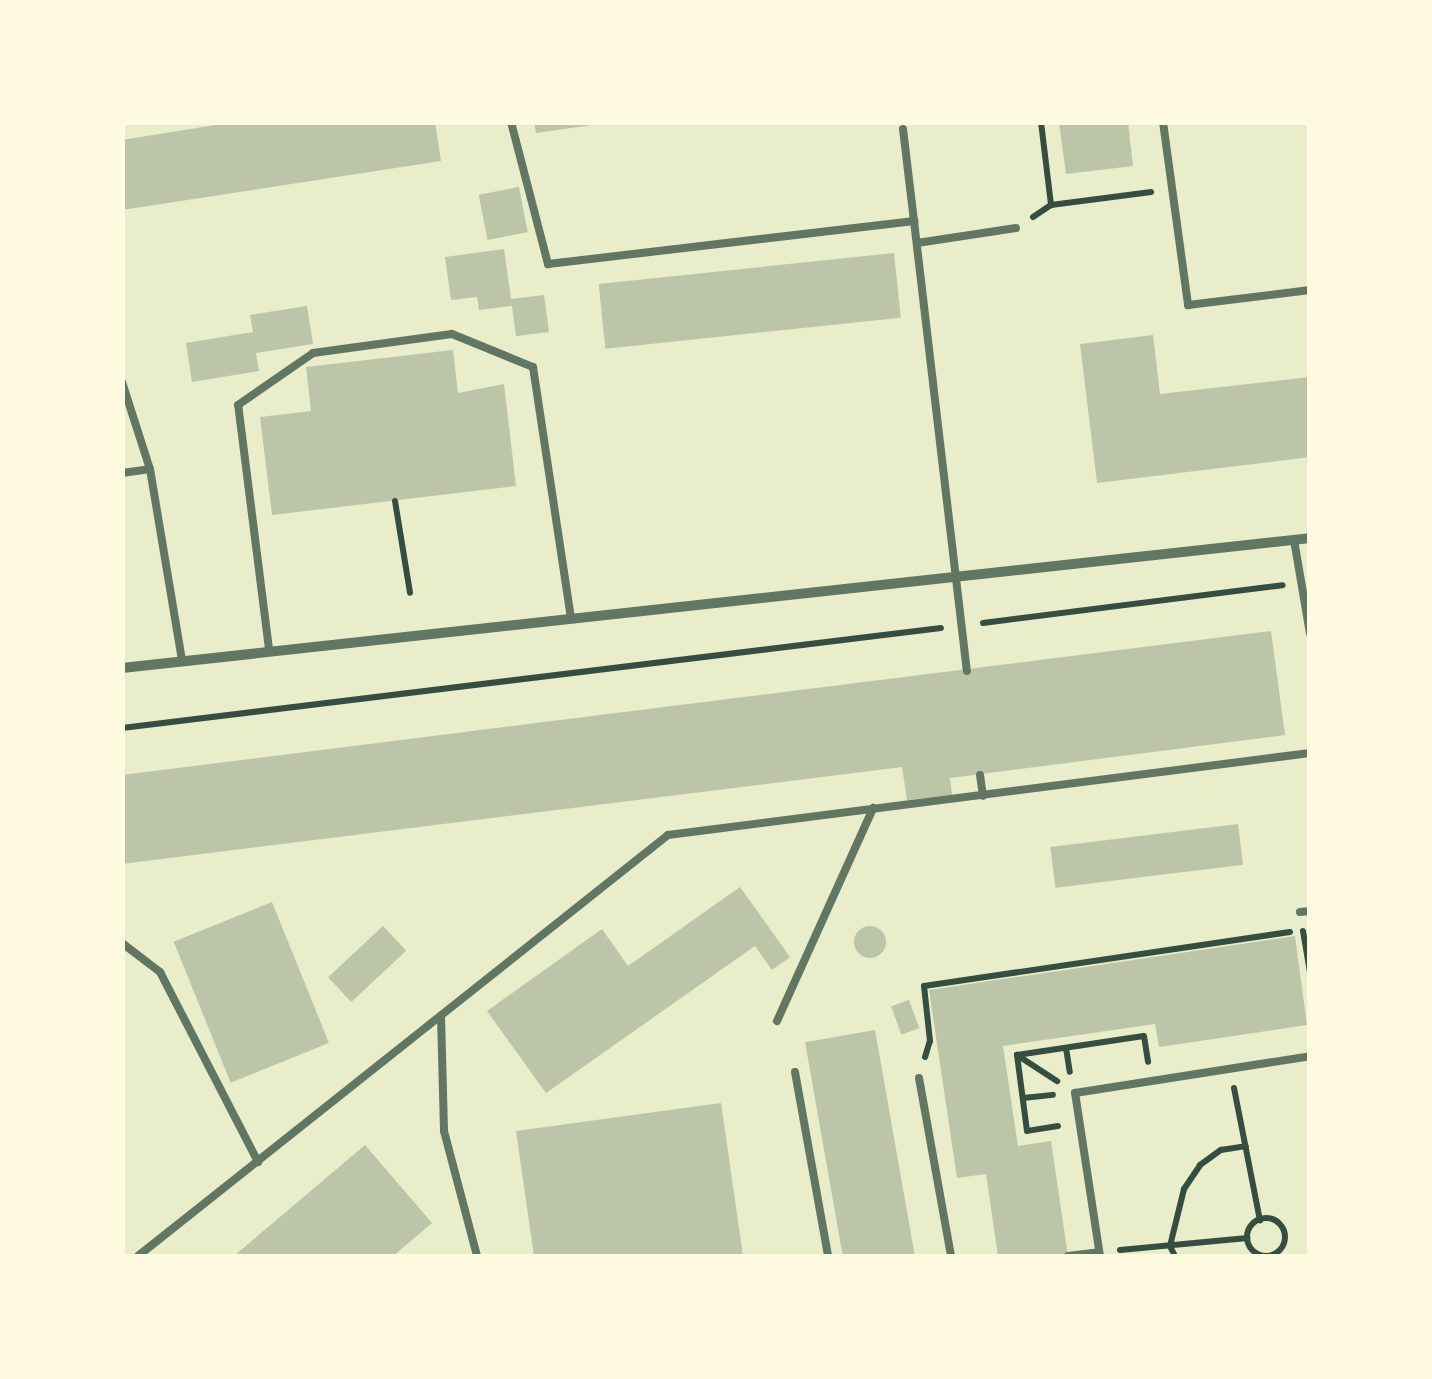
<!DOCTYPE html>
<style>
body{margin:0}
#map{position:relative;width:1432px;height:1379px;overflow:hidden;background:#e9edc9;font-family:"Libre Baskerville",serif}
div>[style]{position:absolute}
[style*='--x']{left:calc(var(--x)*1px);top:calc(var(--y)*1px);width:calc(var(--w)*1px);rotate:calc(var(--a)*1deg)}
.building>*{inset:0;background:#bcc5a7;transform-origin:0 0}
.round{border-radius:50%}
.path>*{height:6px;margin:-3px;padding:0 3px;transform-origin:3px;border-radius:3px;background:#344e41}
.path>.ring{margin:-3px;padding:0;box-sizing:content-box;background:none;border:6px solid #344e41;border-radius:50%}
.service>*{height:8px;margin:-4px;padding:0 4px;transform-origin:4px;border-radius:4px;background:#617663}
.minor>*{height:10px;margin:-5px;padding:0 5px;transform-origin:5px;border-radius:5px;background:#617663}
span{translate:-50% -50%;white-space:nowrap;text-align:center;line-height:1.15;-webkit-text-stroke:10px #fefae0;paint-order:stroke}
.frame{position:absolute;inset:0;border:125px solid #fefae0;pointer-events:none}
</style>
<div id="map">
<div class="building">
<div style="clip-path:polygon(234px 122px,435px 122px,441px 161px,122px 210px,122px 140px)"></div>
<div style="clip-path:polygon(534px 122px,592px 122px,592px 125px,536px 133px)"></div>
<div style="clip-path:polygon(1059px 122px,1128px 122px,1133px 166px,1066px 174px)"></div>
<div style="left:519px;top:187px;width:46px;height:41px;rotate:79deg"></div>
<div style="clip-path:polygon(504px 249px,511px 299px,544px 295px,549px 332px,516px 336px,512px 306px,479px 310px,477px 297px,451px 300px,445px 257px)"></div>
<div style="left:894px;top:253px;width:65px;height:297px;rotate:84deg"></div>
<div style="clip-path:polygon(307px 306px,313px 344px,256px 353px,259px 371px,192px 382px,186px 343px,253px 332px,250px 315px)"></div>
<div style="clip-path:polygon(1153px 335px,1160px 394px,1310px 377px,1310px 457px,1097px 483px,1080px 344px)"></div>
<div style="clip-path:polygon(453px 350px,458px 393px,504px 384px,516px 486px,272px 515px,260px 417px,311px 411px,306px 367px)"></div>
<div style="clip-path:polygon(1271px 631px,1285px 735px,950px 778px,952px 795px,907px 800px,902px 767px,122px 864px,122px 775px)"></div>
<div style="left:1238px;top:824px;width:41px;height:189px;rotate:83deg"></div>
<div style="clip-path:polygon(740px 887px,790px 957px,772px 970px,755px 946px,546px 1093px,487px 1011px,602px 929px,628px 966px)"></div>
<div style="left:272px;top:902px;width:152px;height:106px;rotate:68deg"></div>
<div class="round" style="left:854px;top:926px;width:32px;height:32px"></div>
<div style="left:383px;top:926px;width:34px;height:75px;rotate:47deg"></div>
<div style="clip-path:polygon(1295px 936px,1307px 1025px,1159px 1047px,1155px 1024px,1003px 1046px,1018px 1146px,1051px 1141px,1068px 1256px,998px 1256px,986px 1174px,957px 1178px,929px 990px)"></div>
<div style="left:909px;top:1000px;width:30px;height:19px;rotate:70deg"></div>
<div style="left:875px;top:1030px;width:229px;height:71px;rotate:80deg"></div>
<div style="clip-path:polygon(721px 1103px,743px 1256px,534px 1256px,516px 1131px)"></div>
<div style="clip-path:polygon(365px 1145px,432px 1223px,393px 1256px,234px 1256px)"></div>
</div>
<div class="path">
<div style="--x:1041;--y:122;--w:84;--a:83.1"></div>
<div style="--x:1033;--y:217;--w:22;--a:-34"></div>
<div style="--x:1051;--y:205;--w:101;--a:-7.4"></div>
<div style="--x:395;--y:501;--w:93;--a:80.7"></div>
<div style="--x:983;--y:623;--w:302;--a:-7.2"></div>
<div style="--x:122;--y:728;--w:825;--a:-6.96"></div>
<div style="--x:1303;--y:931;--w:42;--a:80.3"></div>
<div style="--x:1066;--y:1048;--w:24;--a:81"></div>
<div style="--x:1017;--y:1055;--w:48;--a:33"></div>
<div style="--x:925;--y:1057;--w:17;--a:-73"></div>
<div style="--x:930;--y:1041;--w:55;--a:-96.2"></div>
<div style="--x:924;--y:986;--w:370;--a:-8.4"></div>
<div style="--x:1234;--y:1088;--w:135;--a:78.9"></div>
<div style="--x:1023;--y:1098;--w:30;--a:-6"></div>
<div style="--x:1058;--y:1126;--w:31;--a:171"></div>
<div style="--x:1027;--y:1131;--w:77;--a:-97.5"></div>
<div style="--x:1017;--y:1055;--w:128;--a:-8.5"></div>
<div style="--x:1144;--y:1036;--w:26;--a:81"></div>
<div class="ring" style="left:1247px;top:1218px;width:32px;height:32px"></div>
<div style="--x:1120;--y:1250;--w:128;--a:-5.4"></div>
<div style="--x:1175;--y:1256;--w:11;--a:-117"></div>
<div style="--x:1170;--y:1246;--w:59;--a:-76.2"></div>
<div style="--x:1184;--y:1189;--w:29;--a:-56"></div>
<div style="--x:1200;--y:1165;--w:26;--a:-36"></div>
<div style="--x:1221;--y:1150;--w:25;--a:-9"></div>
</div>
<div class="service">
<div style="--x:511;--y:122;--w:147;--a:75.4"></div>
<div style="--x:548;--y:264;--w:369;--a:-6.7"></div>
<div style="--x:914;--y:221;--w:453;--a:83.3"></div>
<div style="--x:1163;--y:122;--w:185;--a:82.2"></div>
<div style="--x:1188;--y:305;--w:123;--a:-7"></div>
<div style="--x:903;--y:129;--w:93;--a:83.2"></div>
<div style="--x:917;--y:243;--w:100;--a:-8.6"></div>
<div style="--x:122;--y:382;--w:91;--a:72.2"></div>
<div style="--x:150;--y:469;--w:194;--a:80.5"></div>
<div style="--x:122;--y:473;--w:28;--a:-8"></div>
<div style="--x:1294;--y:540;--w:95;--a:80.3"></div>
<div style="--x:269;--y:649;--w:246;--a:-97.2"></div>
<div style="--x:238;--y:405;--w:91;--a:-34.7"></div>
<div style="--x:313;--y:353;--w:140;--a:-7.8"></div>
<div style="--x:452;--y:334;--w:87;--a:22.2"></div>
<div style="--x:533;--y:367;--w:254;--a:81.4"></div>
<div style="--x:980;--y:775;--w:21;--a:82"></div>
<div style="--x:1300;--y:912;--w:10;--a:-6"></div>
<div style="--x:122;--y:943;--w:48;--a:37.3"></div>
<div style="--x:160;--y:972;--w:214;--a:62.7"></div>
<div style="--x:441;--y:1016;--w:115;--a:88.5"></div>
<div style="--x:444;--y:1131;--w:129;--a:75.2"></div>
<div style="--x:777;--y:1021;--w:234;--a:-65.7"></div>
<div style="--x:795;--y:1072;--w:187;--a:79.8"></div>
<div style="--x:919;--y:1078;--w:181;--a:79.8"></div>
<div style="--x:138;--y:1256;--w:677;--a:-38.46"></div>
<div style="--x:668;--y:835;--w:647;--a:-7.28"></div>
<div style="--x:1068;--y:1256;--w:31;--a:-7"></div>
<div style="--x:1100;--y:1256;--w:165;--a:-98.7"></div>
<div style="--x:1075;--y:1093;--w:238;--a:-8.9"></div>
</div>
<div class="minor">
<div style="--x:122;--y:668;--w:1195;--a:-6.24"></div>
</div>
<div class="frame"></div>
</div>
